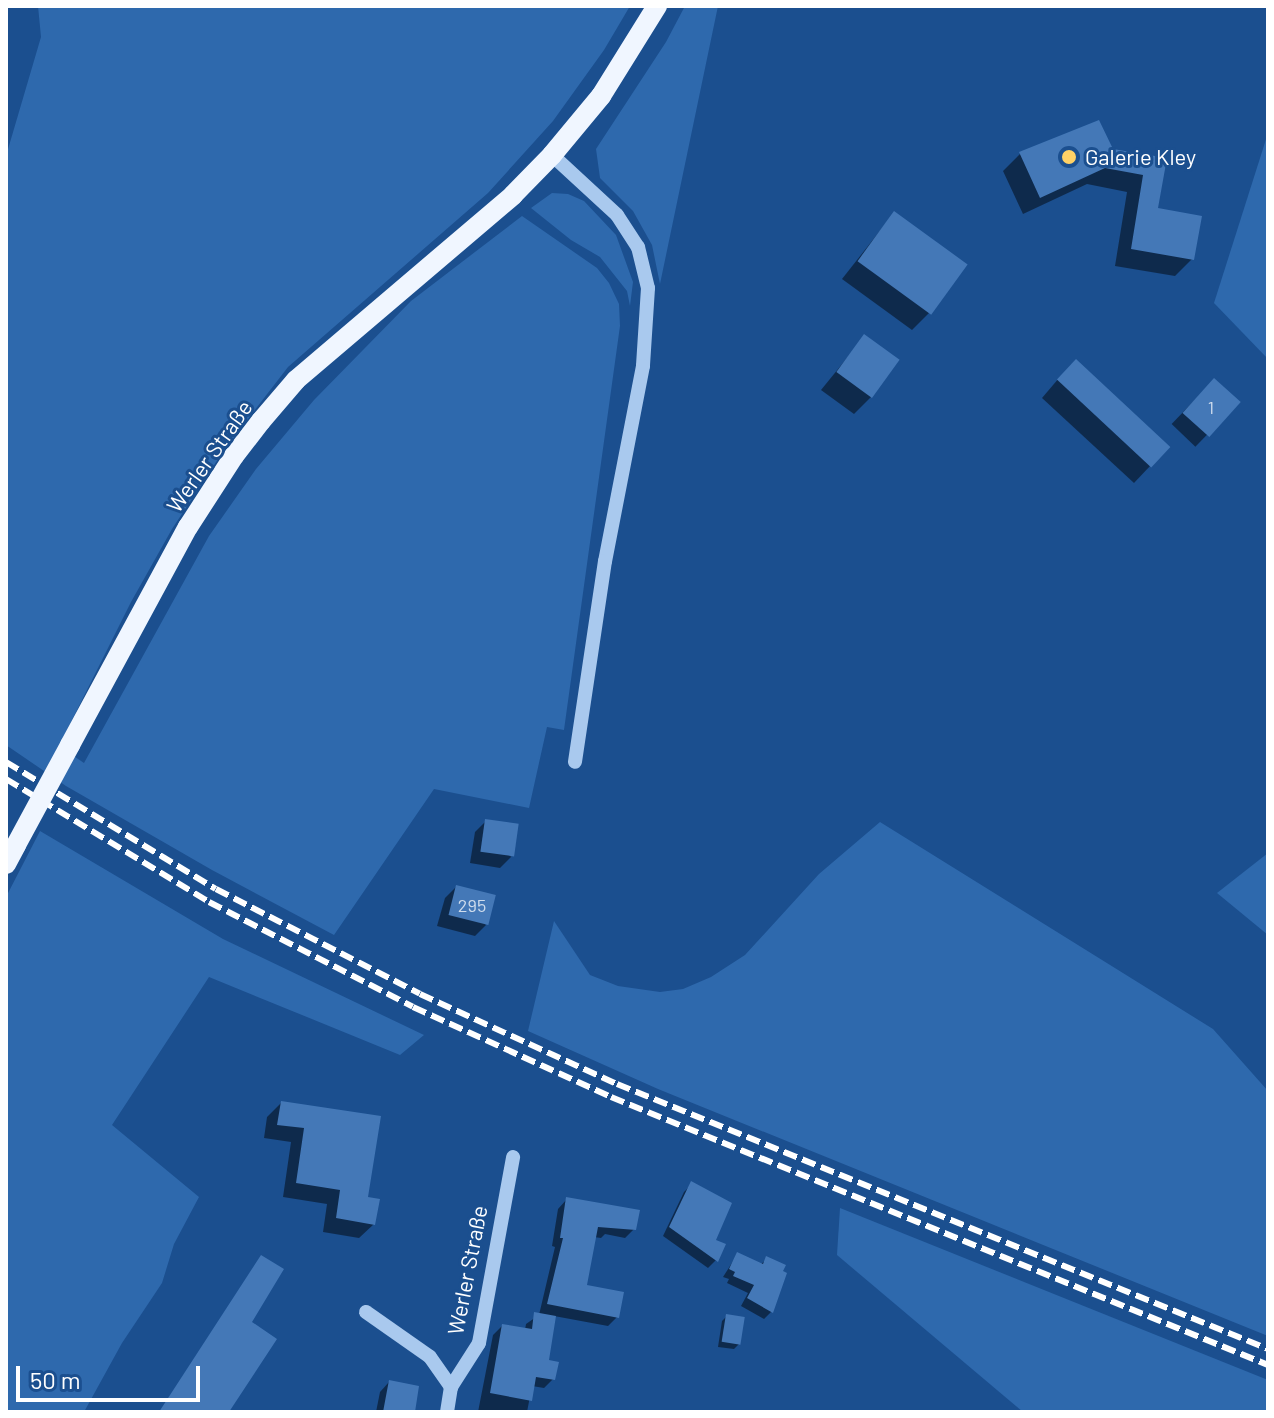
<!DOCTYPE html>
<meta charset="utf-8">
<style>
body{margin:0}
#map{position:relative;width:1274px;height:1418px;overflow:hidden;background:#1b4f8f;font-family:Barlow,sans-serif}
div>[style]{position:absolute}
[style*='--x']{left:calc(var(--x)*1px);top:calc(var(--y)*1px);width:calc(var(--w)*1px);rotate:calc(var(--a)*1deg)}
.green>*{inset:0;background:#2e69ad}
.shadow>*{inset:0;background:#0007;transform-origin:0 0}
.building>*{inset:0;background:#4478b7;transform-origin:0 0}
.minor>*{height:14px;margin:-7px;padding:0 7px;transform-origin:7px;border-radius:7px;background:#a9c9ee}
.major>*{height:20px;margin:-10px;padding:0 10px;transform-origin:10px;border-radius:10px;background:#f0f6ff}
.rail>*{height:6px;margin-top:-3px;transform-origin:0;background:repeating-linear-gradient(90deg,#fff 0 14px,transparent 0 20px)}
.major-bridge>*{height:20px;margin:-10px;padding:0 10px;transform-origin:10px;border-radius:10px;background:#f0f6ff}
.dots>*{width:22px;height:22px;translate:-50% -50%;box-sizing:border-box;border:4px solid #1b4f8f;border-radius:50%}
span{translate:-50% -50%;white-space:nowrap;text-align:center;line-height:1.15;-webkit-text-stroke:6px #1b4f8f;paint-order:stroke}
.number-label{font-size:18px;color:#d0dded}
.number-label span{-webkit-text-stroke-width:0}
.poi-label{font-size:22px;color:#fff}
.left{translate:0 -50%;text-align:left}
.street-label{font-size:22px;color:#fff}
.frame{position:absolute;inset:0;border:8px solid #fff;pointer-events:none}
.scale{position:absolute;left:16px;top:1366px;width:184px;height:36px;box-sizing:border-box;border:4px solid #fff;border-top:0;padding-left:10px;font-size:24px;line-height:28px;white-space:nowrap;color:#fff;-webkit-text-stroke:6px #1b4f8f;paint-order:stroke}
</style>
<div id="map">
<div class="green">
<div style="clip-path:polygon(38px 6px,630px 6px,604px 50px,553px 121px,488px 193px,288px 367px,224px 450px,172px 529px,131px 602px,59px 746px,84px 763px,209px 536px,256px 469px,314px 400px,411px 301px,522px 216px,597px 268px,609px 283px,619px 304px,620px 326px,564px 730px,547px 727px,529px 808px,434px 789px,334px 935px,212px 870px,66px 786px,6px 745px,6px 156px,41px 37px)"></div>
<div style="clip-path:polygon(685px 6px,718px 6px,660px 284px,652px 245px,633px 211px,600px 178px,596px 149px,666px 42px)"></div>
<div style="clip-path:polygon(1268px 133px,1268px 359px,1214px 303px)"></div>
<div style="clip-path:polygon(552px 193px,568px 194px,584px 201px,616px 235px,633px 282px,630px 306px,627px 291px,600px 257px,571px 240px,531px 208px)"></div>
<div style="clip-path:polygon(880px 822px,1213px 1029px,1268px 1091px,1268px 1336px,658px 1089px,528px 1031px,554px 921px,590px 975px,618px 986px,660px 992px,683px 989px,711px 977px,745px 955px,819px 874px)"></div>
<div style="clip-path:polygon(40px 831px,223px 939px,424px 1035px,400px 1055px,209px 977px,112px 1125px,199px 1197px,174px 1244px,162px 1283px,122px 1343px,84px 1412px,6px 1412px,6px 897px)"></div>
<div style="clip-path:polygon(1268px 853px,1268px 935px,1217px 893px)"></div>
<div style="clip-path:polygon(840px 1208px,1268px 1380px,1268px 1412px,1023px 1412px,837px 1255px)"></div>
</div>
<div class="shadow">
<div style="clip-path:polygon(1020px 154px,1165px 160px,1156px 210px,1192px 259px,1175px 276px,1115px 266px,1127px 192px,1087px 184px,1023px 214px,1003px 171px)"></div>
<div style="clip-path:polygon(894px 213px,929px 313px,912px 330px,842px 279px)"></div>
<div style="clip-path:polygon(864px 337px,871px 397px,854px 414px,821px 390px)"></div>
<div style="clip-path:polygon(1059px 378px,1168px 447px,1134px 483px,1042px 398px)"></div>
<div style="left:1214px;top:380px;width:33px;height:61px;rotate:44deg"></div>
<div style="clip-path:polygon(486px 821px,511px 857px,500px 868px,470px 863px,475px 832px)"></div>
<div style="clip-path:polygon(456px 887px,486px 925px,475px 936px,437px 926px,445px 898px)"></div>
<div style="clip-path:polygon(281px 1103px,378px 1117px,366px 1199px,374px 1224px,359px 1238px,323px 1232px,327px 1204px,283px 1197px,291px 1142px,264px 1138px,267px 1117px)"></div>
<div style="clip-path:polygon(692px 1184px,714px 1241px,716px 1260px,708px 1268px,663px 1236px,684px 1192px)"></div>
<div style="clip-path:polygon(567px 1199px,634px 1229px,625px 1238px,605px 1234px,601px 1238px,594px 1237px,584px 1287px,617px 1317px,608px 1326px,554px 1316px,547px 1361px,553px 1379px,544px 1388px,532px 1386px,527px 1412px,478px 1412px,493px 1335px,502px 1326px,525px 1330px,526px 1324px,539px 1315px,555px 1247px,552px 1246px,558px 1209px)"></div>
<div style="clip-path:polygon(737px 1255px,760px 1265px,767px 1259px,771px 1312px,764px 1319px,741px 1306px,748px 1293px,727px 1283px,729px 1279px,723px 1277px)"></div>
<div style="clip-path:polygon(727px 1316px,739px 1344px,734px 1349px,718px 1347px,722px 1321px)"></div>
<div style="clip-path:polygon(389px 1382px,413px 1412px,376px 1412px,380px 1392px)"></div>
</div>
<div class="building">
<div style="clip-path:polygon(1099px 120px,1113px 149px,1167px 158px,1158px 208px,1202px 216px,1194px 260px,1131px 249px,1143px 175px,1105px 168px,1040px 198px,1019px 152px)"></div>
<div style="left:894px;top:211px;width:91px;height:62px;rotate:36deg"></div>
<div style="left:864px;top:334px;width:44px;height:47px;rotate:36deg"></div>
<div style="left:1076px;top:359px;width:129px;height:28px;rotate:43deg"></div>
<div style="left:1214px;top:378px;width:36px;height:47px;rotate:42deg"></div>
<div style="left:485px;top:819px;width:34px;height:33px;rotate:8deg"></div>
<div style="left:456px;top:885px;width:41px;height:31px;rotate:14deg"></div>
<div style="clip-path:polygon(281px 1101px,381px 1116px,368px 1197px,380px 1199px,375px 1225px,336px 1218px,340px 1190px,296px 1183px,304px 1128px,277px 1125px)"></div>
<div style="clip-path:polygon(691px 1181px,732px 1203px,716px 1240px,726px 1244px,718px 1262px,669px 1227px)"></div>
<div style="clip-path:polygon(566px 1197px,640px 1210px,636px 1230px,598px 1227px,587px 1285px,624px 1292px,619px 1318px,547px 1304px,563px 1238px,560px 1238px)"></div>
<div style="clip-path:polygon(737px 1252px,763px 1264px,766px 1256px,786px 1265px,783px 1271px,787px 1273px,773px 1313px,747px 1298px,754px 1285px,733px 1276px,735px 1272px,729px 1269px)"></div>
<div style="clip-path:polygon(261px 1255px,284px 1269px,252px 1322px,277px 1339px,229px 1412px,159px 1412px)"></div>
<div style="clip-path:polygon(534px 1312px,556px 1316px,549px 1360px,559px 1362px,555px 1380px,536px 1377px,532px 1401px,490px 1393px,502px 1324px,532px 1329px)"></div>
<div style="left:726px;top:1314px;width:19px;height:28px;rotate:9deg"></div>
<div style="clip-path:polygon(389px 1380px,419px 1386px,415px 1412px,383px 1412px)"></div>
</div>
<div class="minor">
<div style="--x:552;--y:155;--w:88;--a:42.7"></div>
<div style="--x:617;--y:215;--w:38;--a:57"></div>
<div style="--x:638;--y:247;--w:42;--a:76.3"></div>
<div style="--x:648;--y:288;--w:78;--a:93.7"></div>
<div style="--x:643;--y:366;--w:199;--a:101"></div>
<div style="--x:605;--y:561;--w:203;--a:98.5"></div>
<div style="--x:366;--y:1312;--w:78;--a:35.1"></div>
<div style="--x:430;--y:1357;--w:37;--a:55"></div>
<div style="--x:447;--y:1412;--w:25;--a:-81"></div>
<div style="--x:451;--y:1387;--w:52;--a:-57.5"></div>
<div style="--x:479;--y:1343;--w:189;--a:-79.6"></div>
</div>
<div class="major">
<div style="--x:70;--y:745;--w:248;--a:-61.6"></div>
<div style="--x:188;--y:527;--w:85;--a:-57.1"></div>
<div style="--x:234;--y:456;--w:44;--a:-52.4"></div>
<div style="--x:261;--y:421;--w:54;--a:-49.5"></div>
<div style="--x:296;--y:380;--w:285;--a:-40.4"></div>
<div style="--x:513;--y:195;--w:56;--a:-45.7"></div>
<div style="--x:552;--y:155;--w:77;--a:-50.3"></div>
<div style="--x:601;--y:96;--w:106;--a:-58.1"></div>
<div style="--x:6;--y:864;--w:21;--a:-62"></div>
</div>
<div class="rail">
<div style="--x:6;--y:762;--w:245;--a:31.2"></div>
<div style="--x:216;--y:889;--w:229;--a:27.2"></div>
<div style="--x:420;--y:994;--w:217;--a:24.6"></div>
<div style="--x:617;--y:1084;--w:703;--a:22.15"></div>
<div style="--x:6;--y:779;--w:237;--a:31.2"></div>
<div style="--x:209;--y:902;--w:229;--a:27.2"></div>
<div style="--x:413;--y:1007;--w:217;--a:24.4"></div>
<div style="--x:611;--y:1097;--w:710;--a:22.19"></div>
</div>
<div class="major-bridge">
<div style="--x:16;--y:845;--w:114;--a:-61.6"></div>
</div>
<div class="dots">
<div style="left:1069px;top:157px;background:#ffd166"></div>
</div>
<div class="number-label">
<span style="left:1211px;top:407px">1</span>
<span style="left:472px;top:905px">295</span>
</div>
<div class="poi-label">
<span class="left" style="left:1085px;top:157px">Galerie Kley</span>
</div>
<div class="street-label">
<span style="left:209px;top:456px;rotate:-55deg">Werler Straße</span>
<span style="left:467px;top:1270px;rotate:-79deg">Werler Straße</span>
</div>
<div class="frame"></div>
<div class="scale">50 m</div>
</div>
